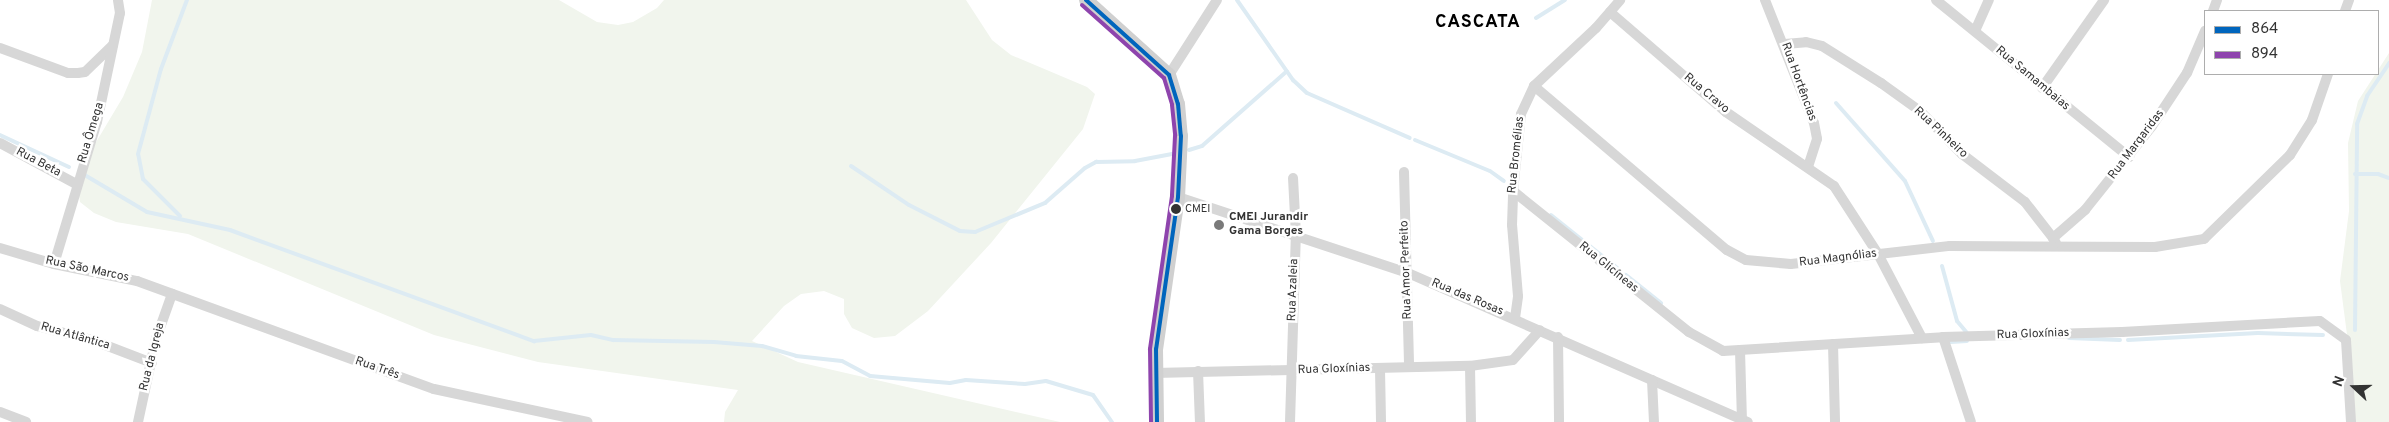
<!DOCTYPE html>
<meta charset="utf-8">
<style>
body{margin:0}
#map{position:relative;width:2389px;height:422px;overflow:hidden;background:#fff;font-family:Overpass,sans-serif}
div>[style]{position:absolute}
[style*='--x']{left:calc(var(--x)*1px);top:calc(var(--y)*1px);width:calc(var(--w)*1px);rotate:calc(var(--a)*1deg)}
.green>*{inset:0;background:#f1f5ed}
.stream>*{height:4px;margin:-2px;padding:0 2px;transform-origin:2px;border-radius:2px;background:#ddebf3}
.street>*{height:10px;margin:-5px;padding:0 5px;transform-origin:5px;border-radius:5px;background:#d7d7d7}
.secondary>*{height:14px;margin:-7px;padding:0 7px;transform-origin:7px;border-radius:7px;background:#d0d0d0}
.bus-1>*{height:4px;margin:-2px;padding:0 2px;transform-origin:2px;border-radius:2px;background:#0065bd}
.bus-2>*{height:4px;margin:-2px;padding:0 2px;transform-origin:2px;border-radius:2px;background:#8e44ad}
.dots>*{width:14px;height:14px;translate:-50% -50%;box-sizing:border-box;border:2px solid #fff;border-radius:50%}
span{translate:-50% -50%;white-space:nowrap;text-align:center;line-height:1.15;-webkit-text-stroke:5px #fff;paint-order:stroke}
.bus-label{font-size:11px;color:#333}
.left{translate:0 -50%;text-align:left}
.street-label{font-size:12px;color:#333}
.poi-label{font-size:12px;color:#333;font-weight:700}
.district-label{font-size:18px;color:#000;font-weight:700;letter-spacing:1px}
.legend{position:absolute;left:2204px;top:10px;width:175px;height:65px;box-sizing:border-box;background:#fff;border:1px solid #adadad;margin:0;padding:6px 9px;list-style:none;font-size:15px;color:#333}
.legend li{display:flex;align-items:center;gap:10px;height:25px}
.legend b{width:25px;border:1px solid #adadad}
.north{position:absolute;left:2329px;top:362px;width:50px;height:50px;-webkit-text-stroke:4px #fff;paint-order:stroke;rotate:291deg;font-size:14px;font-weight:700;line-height:20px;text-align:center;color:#333}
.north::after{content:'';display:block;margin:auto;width:18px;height:22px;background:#333;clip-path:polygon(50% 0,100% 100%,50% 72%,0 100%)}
</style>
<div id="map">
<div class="green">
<div style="clip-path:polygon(152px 0,559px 0,597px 22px,618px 25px,633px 22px,657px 8px,664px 0,966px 0,992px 40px,1011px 55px,1087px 87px,1095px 94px,1083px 129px,991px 243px,928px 311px,895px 336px,874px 338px,852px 328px,844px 314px,844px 299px,824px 291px,801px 294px,784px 306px,752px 341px,798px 362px,1060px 422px,724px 422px,725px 412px,738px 390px,538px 362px,434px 335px,188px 234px,116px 222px,94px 213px,80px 202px,77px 182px,86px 159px,123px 97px,142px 52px)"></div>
<div style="clip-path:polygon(2389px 53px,2389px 422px,2354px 422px,2352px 373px,2340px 281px,2349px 211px,2348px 143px,2358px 101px)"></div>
</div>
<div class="stream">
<div style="--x:1237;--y:0;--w:98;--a:55"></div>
<div style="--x:1293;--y:80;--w:19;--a:43"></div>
<div style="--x:1307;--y:93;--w:112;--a:23.6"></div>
<div style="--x:1536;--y:18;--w:34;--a:-32"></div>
<div style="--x:1836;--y:103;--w:104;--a:48.5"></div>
<div style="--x:1905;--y:181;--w:66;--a:65"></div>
<div style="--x:0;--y:135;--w:76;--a:24.9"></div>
<div style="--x:1415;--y:140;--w:81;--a:22.5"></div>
<div style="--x:1490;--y:171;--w:17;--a:36"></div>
<div style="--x:1189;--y:150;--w:14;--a:-17"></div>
<div style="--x:1202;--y:146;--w:113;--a:-41.4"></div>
<div style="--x:851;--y:166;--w:70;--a:33.9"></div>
<div style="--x:909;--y:205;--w:57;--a:27"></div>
<div style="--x:960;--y:231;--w:15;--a:4"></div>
<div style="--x:975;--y:232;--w:76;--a:-22.5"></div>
<div style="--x:1045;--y:203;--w:53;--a:-41.2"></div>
<div style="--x:1085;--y:168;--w:13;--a:-29"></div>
<div style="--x:1096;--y:162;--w:39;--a:-1"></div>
<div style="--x:1135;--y:161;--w:43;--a:-10.8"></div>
<div style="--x:83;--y:174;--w:74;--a:30.7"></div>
<div style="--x:147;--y:212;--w:85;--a:12.2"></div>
<div style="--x:230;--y:230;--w:324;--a:20.1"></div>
<div style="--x:534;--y:341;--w:57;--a:-6"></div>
<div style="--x:591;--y:335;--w:23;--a:13"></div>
<div style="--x:613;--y:340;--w:101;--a:1.1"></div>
<div style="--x:714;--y:342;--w:48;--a:4.8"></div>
<div style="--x:762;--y:346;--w:35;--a:16"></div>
<div style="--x:796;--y:356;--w:46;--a:6.2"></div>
<div style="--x:842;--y:361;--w:32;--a:28"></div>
<div style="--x:870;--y:376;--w:80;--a:5"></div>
<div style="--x:950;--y:383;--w:16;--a:-11"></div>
<div style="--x:966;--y:380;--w:59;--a:3.9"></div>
<div style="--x:1025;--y:384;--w:21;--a:-8"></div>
<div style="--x:1046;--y:381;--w:49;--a:16.6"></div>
<div style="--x:1093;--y:395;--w:33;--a:55"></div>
<div style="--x:2355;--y:174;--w:23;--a:0"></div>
<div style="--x:2378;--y:174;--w:12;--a:20"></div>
<div style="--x:1551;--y:215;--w:141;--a:38.7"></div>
<div style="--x:180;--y:216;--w:52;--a:-135"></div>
<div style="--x:143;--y:179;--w:25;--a:-101"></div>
<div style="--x:138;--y:154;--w:88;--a:-74.9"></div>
<div style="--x:161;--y:69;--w:74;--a:-69.4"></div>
<div style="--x:1942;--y:266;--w:57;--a:74.7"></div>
<div style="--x:1957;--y:321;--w:17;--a:50"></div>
<div style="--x:2355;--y:330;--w:206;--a:-89.4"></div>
<div style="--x:2357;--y:124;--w:30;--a:-70"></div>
<div style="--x:2367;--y:96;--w:40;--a:-56"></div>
<div style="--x:2069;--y:338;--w:51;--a:2.2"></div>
<div style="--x:2128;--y:340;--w:130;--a:-3.1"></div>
<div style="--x:2258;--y:333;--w:65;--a:1.8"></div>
<div style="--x:1951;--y:342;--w:16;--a:-4"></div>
</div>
<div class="street">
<div style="--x:1765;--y:0;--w:132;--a:68.3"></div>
<div style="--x:1814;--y:123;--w:16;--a:79"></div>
<div style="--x:1817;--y:139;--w:29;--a:108"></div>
<div style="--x:1936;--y:0;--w:249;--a:39.1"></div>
<div style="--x:2213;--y:11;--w:12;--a:-70"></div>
<div style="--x:2345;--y:11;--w:12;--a:-70"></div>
<div style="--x:1610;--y:12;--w:153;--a:40.8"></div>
<div style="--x:1726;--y:112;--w:131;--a:34.4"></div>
<div style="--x:1834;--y:186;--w:81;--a:57.1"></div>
<div style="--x:1878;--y:254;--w:95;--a:62.4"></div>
<div style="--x:1975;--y:31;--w:34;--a:-66"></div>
<div style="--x:1785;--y:44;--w:21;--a:-5"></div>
<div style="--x:1806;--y:42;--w:16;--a:14"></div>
<div style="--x:1822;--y:46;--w:70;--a:32.1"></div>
<div style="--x:1881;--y:83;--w:48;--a:35.7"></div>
<div style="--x:1920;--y:111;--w:60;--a:45.7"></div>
<div style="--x:1962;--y:154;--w:79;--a:37.3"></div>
<div style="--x:2025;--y:202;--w:46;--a:52.1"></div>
<div style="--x:0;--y:48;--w:72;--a:20.2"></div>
<div style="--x:68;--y:73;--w:10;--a:0"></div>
<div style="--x:78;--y:73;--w:7;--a:-8"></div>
<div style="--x:85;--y:72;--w:39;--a:-44"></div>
<div style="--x:1169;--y:75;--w:89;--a:-57.4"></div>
<div style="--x:1534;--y:86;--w:253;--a:40.4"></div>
<div style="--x:1727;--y:250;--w:21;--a:28"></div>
<div style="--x:1746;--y:260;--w:45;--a:5.1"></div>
<div style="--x:1791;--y:264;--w:160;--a:-6.5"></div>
<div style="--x:1950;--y:246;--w:205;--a:0.3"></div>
<div style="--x:2155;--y:247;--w:50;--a:-9.3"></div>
<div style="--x:2204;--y:239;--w:120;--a:-44.3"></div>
<div style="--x:2290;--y:155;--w:41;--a:-57.8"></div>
<div style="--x:2312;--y:120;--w:49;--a:-70.8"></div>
<div style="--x:2042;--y:88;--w:108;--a:-54.8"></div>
<div style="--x:0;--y:143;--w:86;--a:28.3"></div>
<div style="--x:1404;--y:172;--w:195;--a:88.5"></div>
<div style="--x:1513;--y:191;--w:226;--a:38.7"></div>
<div style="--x:1689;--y:332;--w:39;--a:29"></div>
<div style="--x:1723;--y:351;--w:220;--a:-3.6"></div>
<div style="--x:1943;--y:337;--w:179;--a:-1.6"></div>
<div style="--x:2122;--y:332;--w:198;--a:-3.2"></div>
<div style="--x:2320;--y:321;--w:32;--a:36"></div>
<div style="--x:2346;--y:340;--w:82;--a:86.5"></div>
<div style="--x:1178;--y:197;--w:242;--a:18.3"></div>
<div style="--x:1408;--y:273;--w:371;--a:23.7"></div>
<div style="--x:2056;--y:243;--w:6;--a:-121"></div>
<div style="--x:2053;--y:238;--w:43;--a:-41.2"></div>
<div style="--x:2085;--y:210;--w:107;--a:-51.4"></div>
<div style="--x:2152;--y:126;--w:64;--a:-56.6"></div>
<div style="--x:2187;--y:73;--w:46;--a:-66.8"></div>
<div style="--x:0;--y:248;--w:56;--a:16.5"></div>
<div style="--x:54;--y:264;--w:85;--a:11.6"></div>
<div style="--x:137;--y:281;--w:316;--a:20"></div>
<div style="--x:434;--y:389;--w:157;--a:12.1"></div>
<div style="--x:54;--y:264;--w:148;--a:-73.2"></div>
<div style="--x:97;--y:122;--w:111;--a:-78.1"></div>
<div style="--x:120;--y:13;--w:13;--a:-99"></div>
<div style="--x:0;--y:309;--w:41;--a:24.7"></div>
<div style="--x:37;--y:326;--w:57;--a:14.3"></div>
<div style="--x:92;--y:340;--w:64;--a:21"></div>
<div style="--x:1515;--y:318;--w:22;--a:-82"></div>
<div style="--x:1518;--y:296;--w:71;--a:-94.8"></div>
<div style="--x:1512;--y:225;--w:34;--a:-88"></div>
<div style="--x:1513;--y:191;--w:77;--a:-84.1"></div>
<div style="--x:1521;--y:114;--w:31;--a:-65"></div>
<div style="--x:1534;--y:86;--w:85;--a:-43.1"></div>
<div style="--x:1596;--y:28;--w:37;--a:-49"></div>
<div style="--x:1558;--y:337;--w:85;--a:89.3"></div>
<div style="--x:1943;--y:337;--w:89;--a:71.8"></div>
<div style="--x:1833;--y:344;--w:78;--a:88.5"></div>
<div style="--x:1740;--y:350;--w:72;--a:88.4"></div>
<div style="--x:1470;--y:366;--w:56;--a:89"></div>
<div style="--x:1380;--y:369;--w:53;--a:88.9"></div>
<div style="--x:1198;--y:371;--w:51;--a:87.8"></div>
<div style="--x:1155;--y:373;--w:315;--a:-1.3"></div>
<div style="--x:1470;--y:366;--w:43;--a:-7.9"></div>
<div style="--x:1513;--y:360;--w:40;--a:-48"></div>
<div style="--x:1652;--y:380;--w:42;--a:87.3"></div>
<div style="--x:0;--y:412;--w:28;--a:21"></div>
<div style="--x:138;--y:422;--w:85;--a:-77.8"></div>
<div style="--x:156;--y:339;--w:48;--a:-70.4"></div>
<div style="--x:1290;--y:422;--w:187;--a:-88.2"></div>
<div style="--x:1296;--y:235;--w:57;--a:-93"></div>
</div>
<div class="secondary">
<div style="--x:1086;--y:0;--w:112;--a:42.1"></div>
<div style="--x:1169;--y:75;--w:30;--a:73"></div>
<div style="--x:1178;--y:104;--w:32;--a:85"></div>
<div style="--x:1181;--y:136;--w:61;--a:92.8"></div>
<div style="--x:1178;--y:197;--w:154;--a:98.2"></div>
<div style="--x:1156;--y:349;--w:73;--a:89.2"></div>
</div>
<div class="bus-1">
<div style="--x:1086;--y:0;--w:112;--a:42.1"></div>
<div style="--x:1169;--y:75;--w:30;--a:73"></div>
<div style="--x:1178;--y:104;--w:32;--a:85"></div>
<div style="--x:1181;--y:136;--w:61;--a:92.8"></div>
<div style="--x:1178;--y:197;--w:154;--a:98.2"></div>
<div style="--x:1156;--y:349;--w:73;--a:89.2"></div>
</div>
<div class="bus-2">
<div style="--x:1082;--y:5;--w:110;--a:41.7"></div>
<div style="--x:1164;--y:78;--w:28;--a:73"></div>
<div style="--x:1172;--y:105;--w:31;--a:84"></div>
<div style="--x:1175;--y:136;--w:60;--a:92.9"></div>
<div style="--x:1172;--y:196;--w:155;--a:98.2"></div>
<div style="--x:1150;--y:349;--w:73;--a:89.2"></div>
</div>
<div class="dots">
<div style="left:1176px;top:209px;background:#333"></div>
<div style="left:1219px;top:225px;background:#7a7a7a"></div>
</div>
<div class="bus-label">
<span class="left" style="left:1185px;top:209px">CMEI</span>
</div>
<div class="street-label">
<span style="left:2032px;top:79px;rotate:40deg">Rua Samambaias</span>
<span style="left:1798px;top:82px;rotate:70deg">Rua Hortências</span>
<span style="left:1706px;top:94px;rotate:40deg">Rua Cravo</span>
<span style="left:92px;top:133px;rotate:-73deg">Rua Ômega</span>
<span style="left:1940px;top:133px;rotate:43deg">Rua Pinheiro</span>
<span style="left:2137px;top:145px;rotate:-53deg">Rua Margaridas</span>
<span style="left:1517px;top:155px;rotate:-84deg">Rua Bromélias</span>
<span style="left:38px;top:163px;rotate:28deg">Rua Beta</span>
<span style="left:1838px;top:259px;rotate:-7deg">Rua Magnólias</span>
<span style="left:1608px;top:268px;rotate:39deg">Rua Glicíneas</span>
<span style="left:87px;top:270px;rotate:12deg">Rua São Marcos</span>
<span style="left:1407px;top:270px;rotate:-92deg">Rua Amor Perfeito</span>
<span style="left:1294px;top:290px;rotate:-88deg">Rua Azaleia</span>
<span style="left:1467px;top:298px;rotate:23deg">Rua das Rosas</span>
<span style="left:2033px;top:335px;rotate:-2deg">Rua Gloxínias</span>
<span style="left:75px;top:337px;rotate:16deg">Rua Atlântica</span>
<span style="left:153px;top:357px;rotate:-76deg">Rua da Igreja</span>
<span style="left:377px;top:369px;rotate:19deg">Rua Três</span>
<span style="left:1334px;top:370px;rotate:-2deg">Rua Gloxínias</span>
</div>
<div class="poi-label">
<span class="left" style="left:1229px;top:225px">CMEI Jurandir<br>Gama Borges</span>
</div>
<div class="district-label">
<span style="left:1478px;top:23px">CASCATA</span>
</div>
<ul class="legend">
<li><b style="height:6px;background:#0065bd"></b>864</li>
<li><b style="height:6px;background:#8e44ad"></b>894</li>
</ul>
<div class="north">N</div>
</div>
